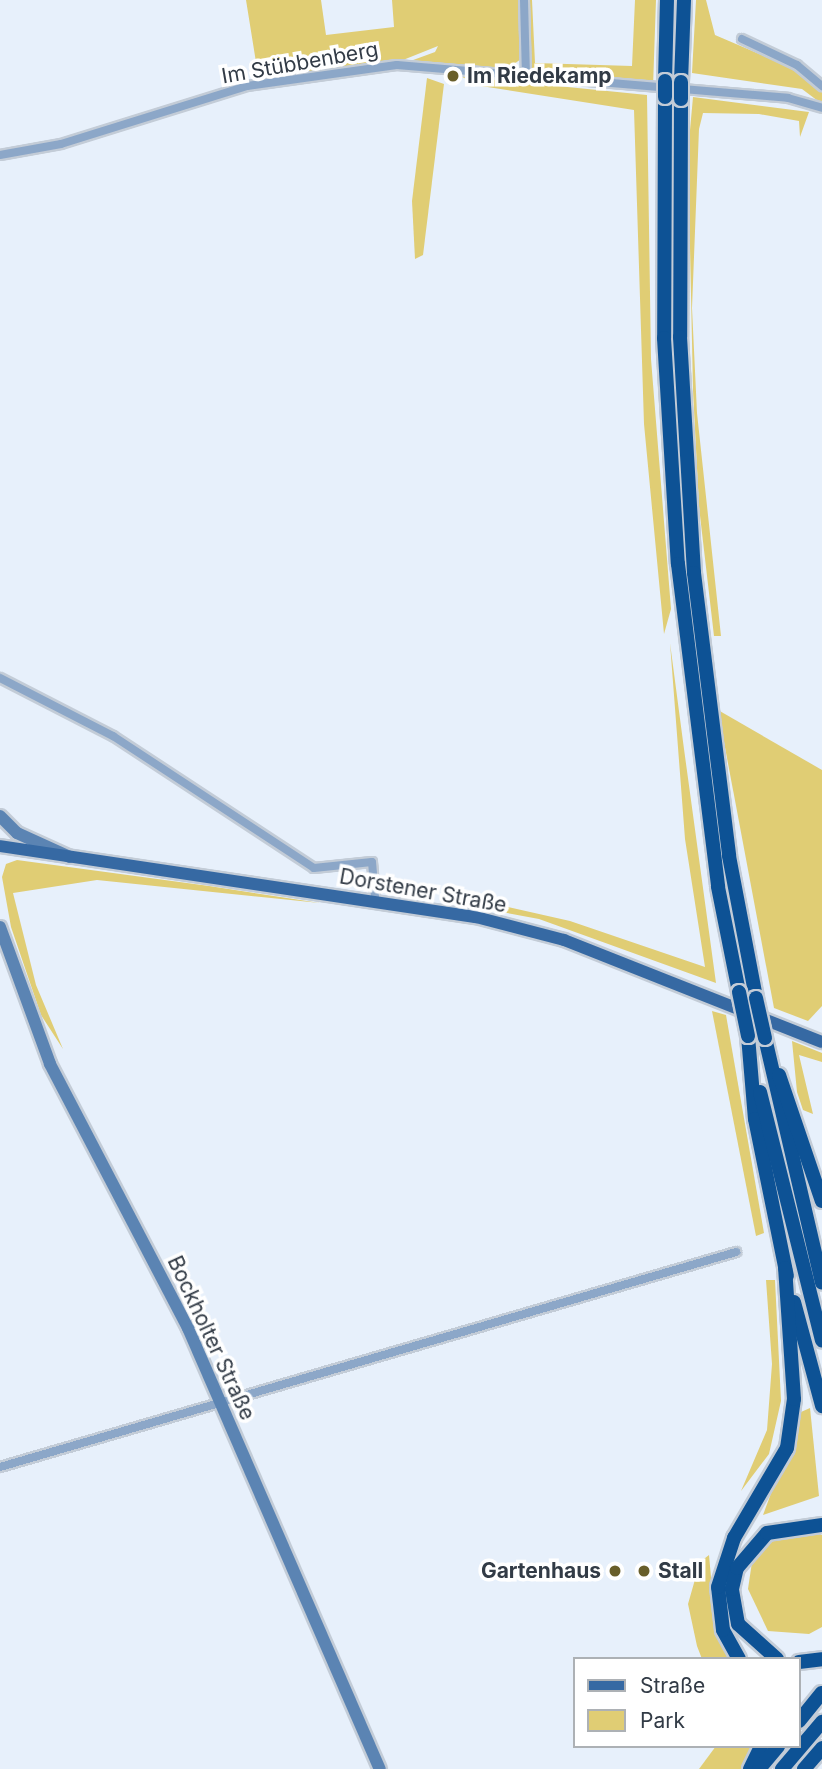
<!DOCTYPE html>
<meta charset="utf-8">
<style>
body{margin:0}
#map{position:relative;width:822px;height:1769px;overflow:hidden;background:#e7f0fb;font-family:Inter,sans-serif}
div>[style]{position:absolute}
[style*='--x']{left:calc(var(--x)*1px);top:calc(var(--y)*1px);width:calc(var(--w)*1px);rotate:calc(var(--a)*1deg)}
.green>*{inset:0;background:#e0cd74}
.roads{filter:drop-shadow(2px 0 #c3ccd7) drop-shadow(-2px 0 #c3ccd7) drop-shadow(0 2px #c3ccd7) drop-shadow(0 -2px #c3ccd7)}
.street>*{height:8px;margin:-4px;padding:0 4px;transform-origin:4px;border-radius:4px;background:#8ca7c8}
.secondary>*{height:12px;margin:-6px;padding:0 6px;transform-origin:6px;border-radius:6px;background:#5b84b3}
.primary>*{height:12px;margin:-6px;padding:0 6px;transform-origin:6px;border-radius:6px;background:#3669a3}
.highway>*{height:14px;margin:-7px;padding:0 7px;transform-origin:7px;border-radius:7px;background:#0d5295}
.bridges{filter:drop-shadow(2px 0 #c3ccd7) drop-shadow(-2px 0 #c3ccd7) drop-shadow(0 2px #c3ccd7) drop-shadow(0 -2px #c3ccd7)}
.highway-bridge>*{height:14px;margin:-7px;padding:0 7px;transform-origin:7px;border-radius:7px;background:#0d5295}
.dots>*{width:19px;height:19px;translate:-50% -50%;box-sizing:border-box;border:4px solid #fff;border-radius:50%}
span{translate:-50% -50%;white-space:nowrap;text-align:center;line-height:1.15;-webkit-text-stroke:7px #fff;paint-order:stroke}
.street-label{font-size:21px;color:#323b46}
.poi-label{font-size:21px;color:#323b46;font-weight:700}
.left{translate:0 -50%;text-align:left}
.right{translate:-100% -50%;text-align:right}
.legend{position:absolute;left:573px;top:1657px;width:228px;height:91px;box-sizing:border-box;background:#fff;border:2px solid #adb1b5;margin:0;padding:9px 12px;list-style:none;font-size:21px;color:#323b46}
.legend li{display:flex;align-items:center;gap:14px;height:35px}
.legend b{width:35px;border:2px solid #adb1b5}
</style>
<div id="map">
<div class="green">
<div style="clip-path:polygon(246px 0,321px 0,326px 35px,394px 27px,392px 0,521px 0,521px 59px,504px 71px,405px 63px,435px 52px,438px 46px,398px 62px,259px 81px)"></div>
<div style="clip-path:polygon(527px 0,532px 0,535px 63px,632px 66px,635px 0,656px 0,653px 87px,529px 74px)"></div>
<div style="clip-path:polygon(696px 0,706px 0,715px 35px,801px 72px,822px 90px,822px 104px,802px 89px,692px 73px)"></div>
<div style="clip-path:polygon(460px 76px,647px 95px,651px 359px,671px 609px,664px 634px,644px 424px,634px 110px,481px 86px)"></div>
<div style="clip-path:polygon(427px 78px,444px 84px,423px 255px,415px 259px,412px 201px)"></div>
<div style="clip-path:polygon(693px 97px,809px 112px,800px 137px,799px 121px,759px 114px,703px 113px,699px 129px,692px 308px,697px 413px,721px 636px,714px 636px,699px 507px,693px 390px,688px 152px)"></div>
<div style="clip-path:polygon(670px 643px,684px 749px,716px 983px,539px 919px,470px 906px,469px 898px,570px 921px,705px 967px,685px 839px)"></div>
<div style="clip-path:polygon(718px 710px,822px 770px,822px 1006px,808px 1021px,774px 1008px)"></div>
<div style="clip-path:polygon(17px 860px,209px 886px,320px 903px,97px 880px,13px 893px,36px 985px,63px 1049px,41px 1015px,11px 927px,2px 877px,6px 864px)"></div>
<div style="clip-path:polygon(712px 1011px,726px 1015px,764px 1233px,756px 1236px)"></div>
<div style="clip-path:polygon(792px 1041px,822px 1053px,822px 1062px,799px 1055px,813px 1114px,803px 1110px,797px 1092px)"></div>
<div style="clip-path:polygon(766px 1280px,775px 1280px,781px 1401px,769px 1454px,741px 1491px,767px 1430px,772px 1364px)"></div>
<div style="clip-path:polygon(810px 1408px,819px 1496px,763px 1515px,801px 1412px)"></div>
<div style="clip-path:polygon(815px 1532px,822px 1535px,822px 1627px,809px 1634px,768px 1631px,748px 1589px,752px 1562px,775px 1536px)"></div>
<div style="clip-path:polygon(709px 1555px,714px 1610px,733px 1659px,702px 1659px,697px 1646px,688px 1604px,700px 1562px)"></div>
<div style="clip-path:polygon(716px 1746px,753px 1746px,743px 1769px,699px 1769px)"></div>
</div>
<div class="roads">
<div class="street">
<div style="--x:524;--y:0;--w:76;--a:88.5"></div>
<div style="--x:742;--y:39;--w:61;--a:25.3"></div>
<div style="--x:797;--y:65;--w:33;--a:40"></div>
<div style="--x:0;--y:155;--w:62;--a:-10.2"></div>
<div style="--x:61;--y:144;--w:195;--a:-17.3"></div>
<div style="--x:247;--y:86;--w:151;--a:-8"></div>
<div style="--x:397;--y:65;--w:392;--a:4.8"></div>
<div style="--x:788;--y:98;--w:35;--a:16"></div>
<div style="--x:0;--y:678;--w:127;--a:27.2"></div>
<div style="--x:113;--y:736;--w:240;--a:33.3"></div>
<div style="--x:314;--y:868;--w:58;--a:-5.9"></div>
<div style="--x:372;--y:862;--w:38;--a:85"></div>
<div style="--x:0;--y:1467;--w:767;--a:-16.28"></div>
</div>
<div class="secondary">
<div style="--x:0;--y:816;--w:24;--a:45"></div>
<div style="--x:17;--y:833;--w:58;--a:24.4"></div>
<div style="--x:0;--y:927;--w:146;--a:69.9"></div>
<div style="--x:50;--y:1064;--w:298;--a:62.4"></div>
<div style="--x:188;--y:1328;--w:481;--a:66.5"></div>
</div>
<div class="primary">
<div style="--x:0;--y:846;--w:481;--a:8.5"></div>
<div style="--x:476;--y:917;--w:91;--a:14.6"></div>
<div style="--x:564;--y:940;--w:277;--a:21.6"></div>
</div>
<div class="highway">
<div style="--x:665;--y:81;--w:81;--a:-88.6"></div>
<div style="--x:681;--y:82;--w:82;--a:-87.9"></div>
<div style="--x:665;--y:97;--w:241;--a:90.2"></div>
<div style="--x:664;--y:338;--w:226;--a:86.5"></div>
<div style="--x:678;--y:564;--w:325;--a:82.9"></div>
<div style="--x:718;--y:887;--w:107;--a:78.7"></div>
<div style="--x:681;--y:99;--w:238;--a:90.2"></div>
<div style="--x:680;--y:337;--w:236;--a:86.6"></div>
<div style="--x:694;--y:573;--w:285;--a:82.9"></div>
<div style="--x:729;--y:856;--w:145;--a:79.2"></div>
<div style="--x:748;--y:1036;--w:83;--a:85.2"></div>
<div style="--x:755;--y:1119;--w:160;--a:78.5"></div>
<div style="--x:765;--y:1038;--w:251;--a:76.9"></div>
<div style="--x:779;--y:1075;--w:133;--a:71.2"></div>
<div style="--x:760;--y:1092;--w:256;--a:76"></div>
<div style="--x:794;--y:1302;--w:108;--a:74.9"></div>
<div style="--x:739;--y:1659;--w:33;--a:-119"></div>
<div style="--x:723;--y:1630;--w:43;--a:-96.6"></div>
<div style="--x:718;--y:1587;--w:52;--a:-71.9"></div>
<div style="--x:734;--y:1538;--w:104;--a:-59.5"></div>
<div style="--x:787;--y:1448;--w:49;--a:-81.9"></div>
<div style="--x:794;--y:1399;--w:131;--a:-93.9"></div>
<div style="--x:777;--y:1659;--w:52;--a:-138.1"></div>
<div style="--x:738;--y:1624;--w:36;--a:-100"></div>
<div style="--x:732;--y:1589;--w:22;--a:-77"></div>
<div style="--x:737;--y:1568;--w:46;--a:-49.4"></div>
<div style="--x:767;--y:1533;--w:56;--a:-8.3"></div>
<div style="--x:799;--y:1662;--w:23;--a:-7"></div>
<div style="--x:799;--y:1721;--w:36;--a:-51"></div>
<div style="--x:750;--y:1769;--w:25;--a:-64"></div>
<div style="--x:759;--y:1769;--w:30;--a:-50"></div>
<div style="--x:782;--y:1769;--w:62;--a:-49.6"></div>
<div style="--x:804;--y:1769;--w:28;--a:-49"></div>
</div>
</div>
<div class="bridges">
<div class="highway-bridge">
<div style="--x:665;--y:97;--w:16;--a:-90"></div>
<div style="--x:681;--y:99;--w:17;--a:-90"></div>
<div style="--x:739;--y:992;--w:45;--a:78.4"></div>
<div style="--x:756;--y:998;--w:41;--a:77.3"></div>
</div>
</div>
<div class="dots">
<div style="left:453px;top:76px;background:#685e2a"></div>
<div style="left:615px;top:1571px;background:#685e2a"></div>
<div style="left:644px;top:1571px;background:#685e2a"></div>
</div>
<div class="street-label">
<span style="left:300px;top:63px;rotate:-10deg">Im Stübbenberg</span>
<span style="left:423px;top:891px;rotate:10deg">Dorstener Straße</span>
<span style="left:211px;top:1338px;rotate:65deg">Bockholter Straße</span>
</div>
<div class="poi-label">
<span class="left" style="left:467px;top:76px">Im Riedekamp</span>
<span class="right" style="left:601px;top:1571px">Gartenhaus</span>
<span class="left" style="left:658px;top:1571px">Stall</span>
</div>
<ul class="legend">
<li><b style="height:9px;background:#3669a3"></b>Straße</li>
<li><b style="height:19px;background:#e0cd74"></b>Park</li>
</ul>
</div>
